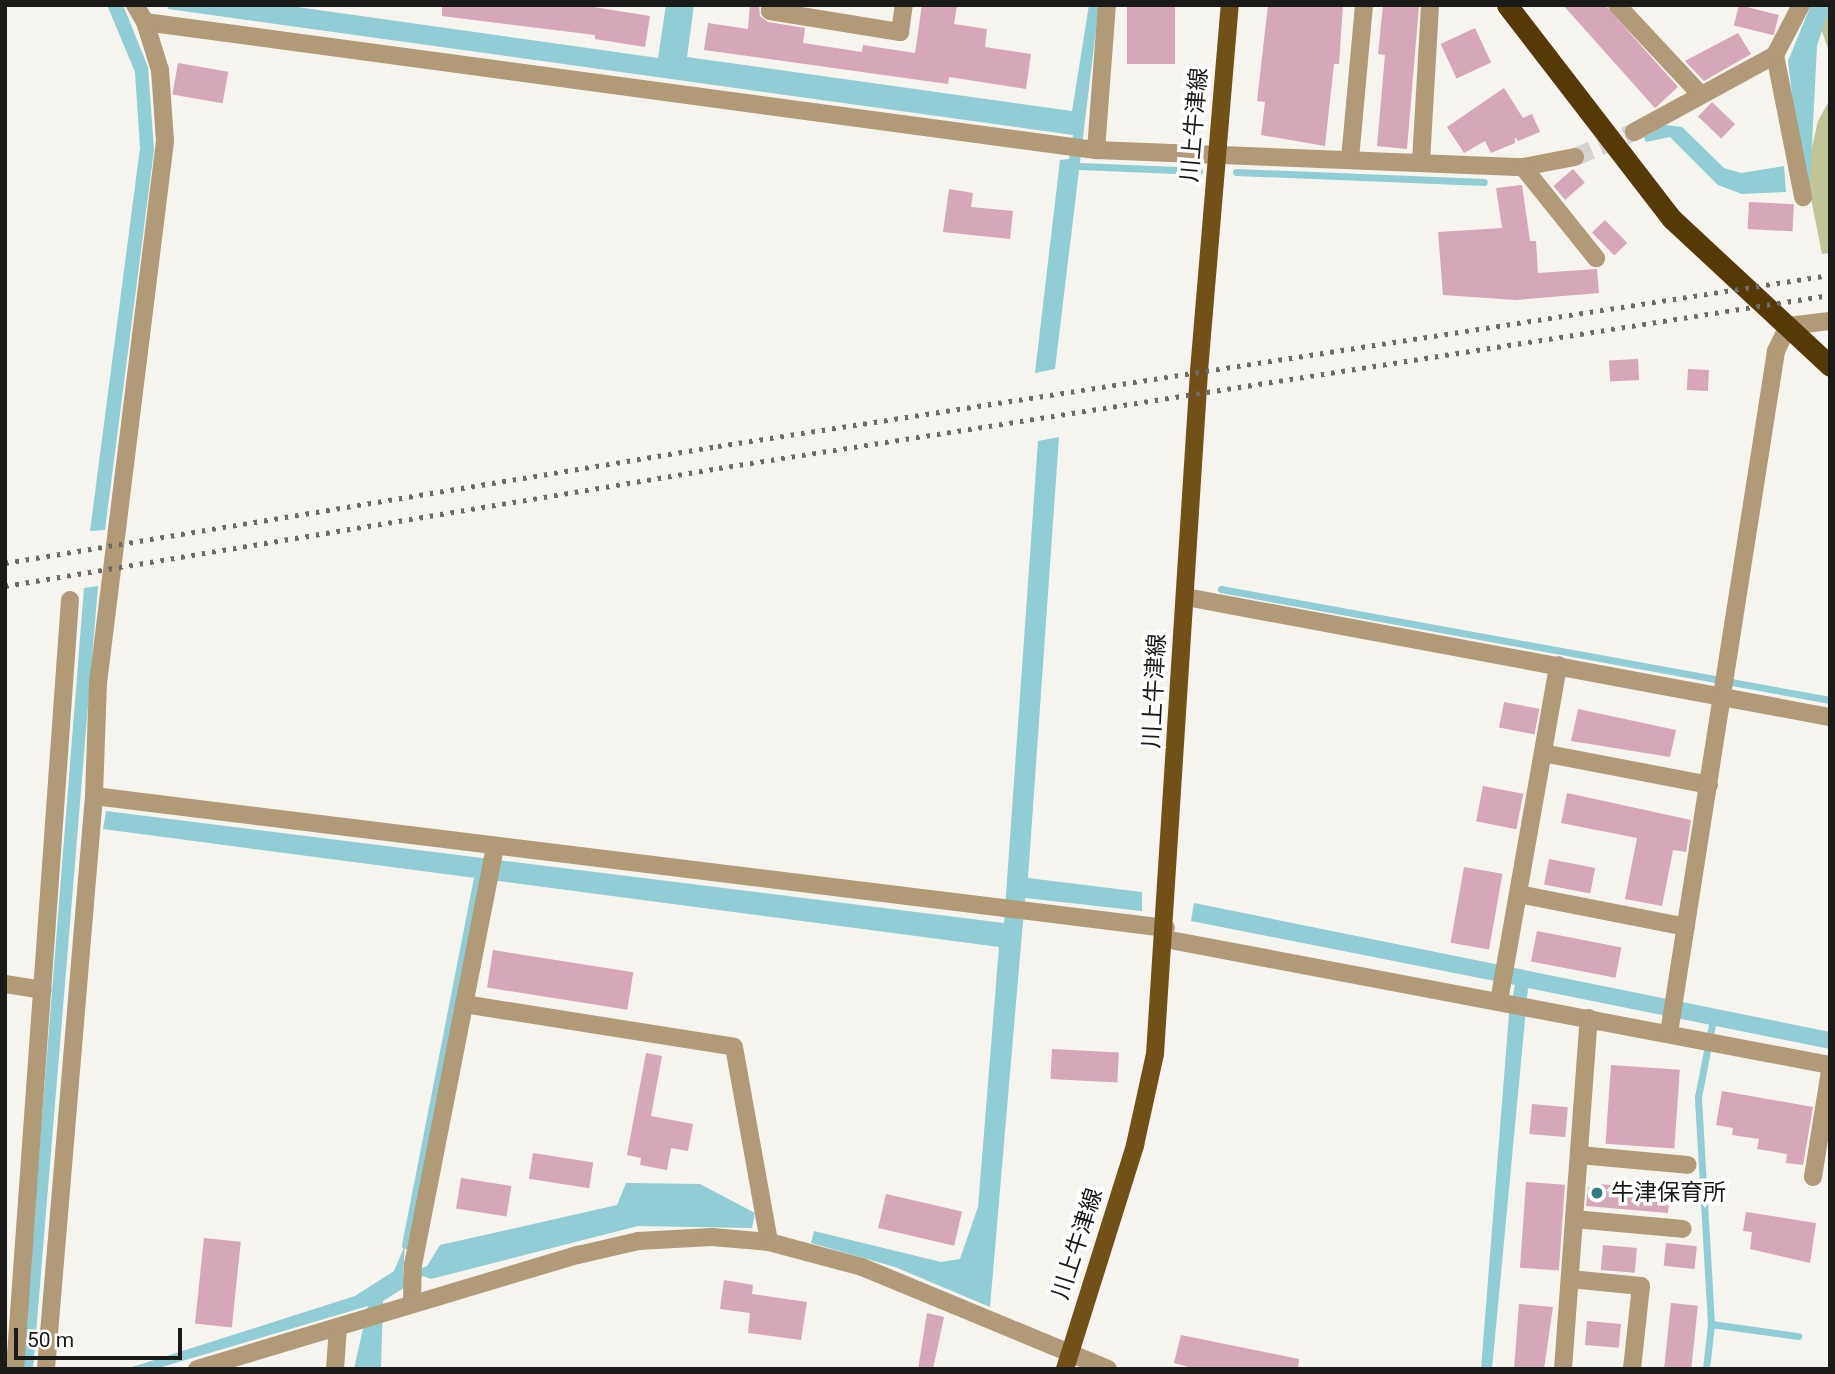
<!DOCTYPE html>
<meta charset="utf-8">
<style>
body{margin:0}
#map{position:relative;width:1835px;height:1374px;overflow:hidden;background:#f5f4ef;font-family:Roboto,"Noto Sans JP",sans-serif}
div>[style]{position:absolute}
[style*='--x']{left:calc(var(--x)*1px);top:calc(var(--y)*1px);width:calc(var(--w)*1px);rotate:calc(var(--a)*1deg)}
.forest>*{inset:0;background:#c0c496}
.water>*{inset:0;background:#91cdd4}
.stream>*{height:7px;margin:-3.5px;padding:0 3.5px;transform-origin:3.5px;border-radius:3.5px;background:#91cdd4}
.building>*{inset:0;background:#d6a6b9;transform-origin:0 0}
.minor-tunnel>*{height:18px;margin-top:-9px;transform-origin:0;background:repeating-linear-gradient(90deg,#d4d3cf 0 18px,transparent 0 27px)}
.minor>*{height:18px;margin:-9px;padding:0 9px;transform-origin:9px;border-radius:9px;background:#b19a77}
.major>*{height:18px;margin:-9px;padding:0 9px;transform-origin:9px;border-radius:9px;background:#715118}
.highway>*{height:21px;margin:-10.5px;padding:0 10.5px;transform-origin:10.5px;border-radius:10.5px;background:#553a06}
.rail>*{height:5px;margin-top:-2.5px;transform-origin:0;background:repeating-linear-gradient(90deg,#6b6b68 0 3.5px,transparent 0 10.5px)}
.dots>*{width:19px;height:19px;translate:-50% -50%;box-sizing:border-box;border:4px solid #fff;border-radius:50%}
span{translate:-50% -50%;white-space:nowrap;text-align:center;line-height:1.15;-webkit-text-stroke:7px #fff;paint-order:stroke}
.street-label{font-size:23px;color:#1a1a18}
.poi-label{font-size:23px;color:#1a1a18}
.left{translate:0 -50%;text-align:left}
.frame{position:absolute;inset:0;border:7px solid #1a1a18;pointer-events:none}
.scale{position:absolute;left:14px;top:1328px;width:168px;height:32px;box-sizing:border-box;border:4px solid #1a1a18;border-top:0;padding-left:9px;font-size:21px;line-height:24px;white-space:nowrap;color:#1a1a18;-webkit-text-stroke:5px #fff;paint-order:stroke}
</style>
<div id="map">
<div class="forest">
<div style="clip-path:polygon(1830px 5px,1830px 54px,1818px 20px)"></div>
<div style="clip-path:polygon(1830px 99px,1830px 253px,1822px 254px,1806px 173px,1818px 121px)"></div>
</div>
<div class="water">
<div style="clip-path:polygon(107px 5px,123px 5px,148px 67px,154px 150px,105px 530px,90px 531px,140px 148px,135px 72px)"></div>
<div style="clip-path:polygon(167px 5px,283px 5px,658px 58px,666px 5px,694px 5px,687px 57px,1072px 111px,1089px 5px,1099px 5px,1055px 369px,1035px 373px,1060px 160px,1069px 159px,1073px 135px,168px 9px)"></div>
<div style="clip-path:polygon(1811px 5px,1830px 6px,1817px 46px,1810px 183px,1803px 186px,1788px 61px)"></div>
<div style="clip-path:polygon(1665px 125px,1682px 127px,1724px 168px,1741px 173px,1784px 166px,1786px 192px,1742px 194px,1718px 185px,1670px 137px,1646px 142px,1644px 137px)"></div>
<div style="clip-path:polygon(1059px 437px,1028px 878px,1142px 892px,1142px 911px,1025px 898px,990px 1307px,895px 1267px,811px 1243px,814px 1231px,941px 1262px,960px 1259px,978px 1207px,999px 947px,103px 829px,106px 811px,1004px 923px,1038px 441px)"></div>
<div style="clip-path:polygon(98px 586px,33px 1369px,22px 1369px,84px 588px)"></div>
<div style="clip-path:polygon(1194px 903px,1830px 1032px,1830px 1049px,1528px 988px,1492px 1369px,1481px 1369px,1509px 1014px,1515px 985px,1191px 921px)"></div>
<div style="clip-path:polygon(626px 1183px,700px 1184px,755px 1213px,752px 1228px,638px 1226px,431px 1279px,423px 1276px,383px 1301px,381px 1369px,354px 1369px,368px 1306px,155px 1369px,126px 1369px,355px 1296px,394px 1271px,405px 1245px,403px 1275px,427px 1266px,440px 1245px,617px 1205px)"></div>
</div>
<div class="stream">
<div style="--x:1080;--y:166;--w:119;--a:2.4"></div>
<div style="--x:1236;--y:172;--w:248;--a:2.3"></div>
<div style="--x:1221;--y:589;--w:619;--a:10.33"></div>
<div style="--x:405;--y:1245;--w:374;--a:-78.9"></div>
<div style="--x:1711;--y:1324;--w:88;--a:7.9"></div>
<div style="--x:1706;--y:1369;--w:45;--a:-83.7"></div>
<div style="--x:1711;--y:1324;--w:227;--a:-93.3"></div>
<div style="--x:1698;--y:1097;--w:73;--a:-79"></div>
</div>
<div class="building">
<div style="clip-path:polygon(442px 5px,581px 5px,650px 16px,645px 47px,595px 39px,595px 35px,442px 16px)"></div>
<div style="clip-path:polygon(750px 5px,759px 5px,760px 16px,768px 22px,805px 28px,803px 43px,862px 52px,863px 45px,915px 53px,922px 5px,957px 5px,954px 24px,987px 29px,985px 47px,1031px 54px,1026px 89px,949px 77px,948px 84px,704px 50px,708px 23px,748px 29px)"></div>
<div style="left:1127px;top:5px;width:48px;height:59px"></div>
<div style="clip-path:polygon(1268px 5px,1343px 5px,1339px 64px,1334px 64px,1325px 146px,1261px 135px,1265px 102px,1257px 101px)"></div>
<div style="clip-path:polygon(1383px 5px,1419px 5px,1407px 149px,1377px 146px,1385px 55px,1378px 54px)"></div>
<div style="clip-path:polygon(1563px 5px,1605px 5px,1678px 87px,1655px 108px)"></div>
<div style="left:1739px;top:5px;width:41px;height:21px;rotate:14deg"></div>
<div style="left:1475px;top:28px;width:38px;height:38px;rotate:65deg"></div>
<div style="clip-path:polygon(1738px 33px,1751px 54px,1704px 81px,1685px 61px)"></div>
<div style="left:178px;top:63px;width:51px;height:32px;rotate:10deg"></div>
<div style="clip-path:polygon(1504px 88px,1523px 118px,1532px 114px,1540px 132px,1518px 141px,1515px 137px,1515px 143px,1491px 153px,1485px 141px,1464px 153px,1447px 127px)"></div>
<div style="left:1712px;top:102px;width:32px;height:20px;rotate:44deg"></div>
<div style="left:1573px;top:169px;width:18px;height:26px;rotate:49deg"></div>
<div style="clip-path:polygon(1522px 185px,1530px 241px,1536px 241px,1538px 273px,1597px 269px,1599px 293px,1516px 300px,1443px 295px,1438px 232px,1502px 228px,1496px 188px)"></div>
<div style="clip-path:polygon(949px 189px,973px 193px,971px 207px,1013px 211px,1010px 239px,943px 232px)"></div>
<div style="left:1749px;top:202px;width:45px;height:27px;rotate:3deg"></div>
<div style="left:1605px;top:220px;width:32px;height:18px;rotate:46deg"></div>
<div style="left:1638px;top:359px;width:21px;height:29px;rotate:87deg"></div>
<div style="left:1688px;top:369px;width:21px;height:21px;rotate:3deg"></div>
<div style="left:1504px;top:702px;width:36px;height:26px;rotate:11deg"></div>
<div style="clip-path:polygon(1578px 709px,1676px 730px,1670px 757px,1571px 741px)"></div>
<div style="left:1483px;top:786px;width:41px;height:36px;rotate:11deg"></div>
<div style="clip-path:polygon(1567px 793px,1691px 820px,1686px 852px,1673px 850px,1662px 906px,1625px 899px,1637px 838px,1561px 823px)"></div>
<div style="left:1549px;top:859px;width:47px;height:26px;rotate:11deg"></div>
<div style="left:1464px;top:867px;width:39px;height:77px;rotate:10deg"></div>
<div style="left:1537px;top:931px;width:86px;height:31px;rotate:11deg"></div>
<div style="left:493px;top:950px;width:142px;height:38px;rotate:9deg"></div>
<div style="left:1052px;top:1049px;width:67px;height:30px;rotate:3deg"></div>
<div style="clip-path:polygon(646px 1053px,662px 1056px,651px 1116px,693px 1124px,688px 1151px,671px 1148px,667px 1170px,640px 1165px,641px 1158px,627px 1155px)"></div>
<div style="left:1611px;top:1065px;width:69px;height:79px;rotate:4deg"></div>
<div style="clip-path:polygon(1722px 1091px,1813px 1107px,1803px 1165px,1786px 1163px,1787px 1154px,1757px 1149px,1759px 1139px,1732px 1135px,1733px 1128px,1716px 1125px)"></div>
<div style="left:1532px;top:1104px;width:36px;height:30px;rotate:5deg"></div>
<div style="left:533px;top:1153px;width:61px;height:26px;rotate:9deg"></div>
<div style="left:461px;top:1178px;width:51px;height:31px;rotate:9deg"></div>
<div style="left:1526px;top:1182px;width:39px;height:86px;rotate:4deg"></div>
<div style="clip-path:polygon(1596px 1184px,1670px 1189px,1668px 1213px,1586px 1206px,1588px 1187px,1596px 1188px)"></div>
<div style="left:886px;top:1194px;width:78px;height:35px;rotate:13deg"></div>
<div style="clip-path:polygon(1746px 1212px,1816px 1223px,1810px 1263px,1750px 1249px,1752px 1232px,1743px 1231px)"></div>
<div style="left:204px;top:1238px;width:37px;height:86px;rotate:6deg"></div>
<div style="left:1666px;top:1243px;width:31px;height:23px;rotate:6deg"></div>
<div style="left:1603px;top:1245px;width:34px;height:25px;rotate:5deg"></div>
<div style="clip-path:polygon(724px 1280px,753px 1285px,752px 1294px,807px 1302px,801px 1340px,748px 1333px,750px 1313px,720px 1309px)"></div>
<div style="left:1671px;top:1303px;width:27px;height:66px;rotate:6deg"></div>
<div style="clip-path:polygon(1519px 1304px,1553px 1307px,1544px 1369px,1514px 1369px)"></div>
<div style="clip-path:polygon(927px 1313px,944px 1317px,933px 1369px,918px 1369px)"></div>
<div style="left:1587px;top:1321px;width:34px;height:24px;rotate:5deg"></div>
<div style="clip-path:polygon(1181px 1335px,1299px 1359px,1298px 1369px,1196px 1369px,1174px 1363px)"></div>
</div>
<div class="minor-tunnel">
<div style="--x:1575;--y:157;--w:64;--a:-23"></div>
</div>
<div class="minor">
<div style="--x:771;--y:5;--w:6;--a:99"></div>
<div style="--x:770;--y:11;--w:132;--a:9.2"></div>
<div style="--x:900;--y:32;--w:27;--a:-82"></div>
<div style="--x:1617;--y:5;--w:123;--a:47"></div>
<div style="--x:145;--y:22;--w:960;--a:7.67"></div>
<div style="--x:1096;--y:150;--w:427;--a:2.3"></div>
<div style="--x:1523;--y:167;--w:53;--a:-10.9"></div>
<div style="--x:1775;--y:55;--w:145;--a:78.8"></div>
<div style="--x:1634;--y:132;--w:161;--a:-28.6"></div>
<div style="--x:1775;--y:55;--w:56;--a:-62.5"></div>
<div style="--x:1096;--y:150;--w:145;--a:-85.7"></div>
<div style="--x:1350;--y:159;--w:155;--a:-84.8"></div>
<div style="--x:1421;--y:162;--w:157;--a:-86.7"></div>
<div style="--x:1523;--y:167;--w:117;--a:51.3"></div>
<div style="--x:1186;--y:597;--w:655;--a:10.56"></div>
<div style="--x:1543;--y:753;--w:169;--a:10.9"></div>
<div style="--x:94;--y:796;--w:1080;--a:7.02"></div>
<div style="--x:1518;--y:894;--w:171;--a:11.1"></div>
<div style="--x:1165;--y:939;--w:677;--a:10.73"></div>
<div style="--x:5;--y:984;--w:38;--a:9"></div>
<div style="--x:1499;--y:1001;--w:341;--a:-80"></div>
<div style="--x:464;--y:1004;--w:273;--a:9"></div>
<div style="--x:734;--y:1047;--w:198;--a:79.8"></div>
<div style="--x:1669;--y:1033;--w:690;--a:-81.08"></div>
<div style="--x:1776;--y:351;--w:28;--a:-64"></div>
<div style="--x:1788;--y:326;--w:42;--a:-6.8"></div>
<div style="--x:1579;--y:1155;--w:109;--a:5.2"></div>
<div style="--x:1813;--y:1177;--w:107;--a:-80.9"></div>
<div style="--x:1574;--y:1219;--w:109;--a:5.2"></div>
<div style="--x:1570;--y:1279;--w:71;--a:5.6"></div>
<div style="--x:1641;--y:1286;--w:83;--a:96.2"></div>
<div style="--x:412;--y:1304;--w:39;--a:-89"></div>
<div style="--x:413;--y:1265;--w:426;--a:-78.9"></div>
<div style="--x:15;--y:1369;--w:771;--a:-85.91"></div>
<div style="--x:46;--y:1369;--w:575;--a:-85.21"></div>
<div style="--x:94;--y:796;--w:113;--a:-88"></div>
<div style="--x:98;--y:683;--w:546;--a:-82.95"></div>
<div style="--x:165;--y:141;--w:71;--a:-94"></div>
<div style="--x:160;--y:70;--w:50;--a:-107.4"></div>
<div style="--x:145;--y:22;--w:20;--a:-120"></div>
<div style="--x:197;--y:1369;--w:398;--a:-16.7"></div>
<div style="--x:578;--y:1255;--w:62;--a:-13.1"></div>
<div style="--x:638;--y:1241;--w:74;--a:-3.1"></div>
<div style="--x:712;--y:1237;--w:57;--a:5"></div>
<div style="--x:769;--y:1242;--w:96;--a:15"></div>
<div style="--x:862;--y:1267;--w:266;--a:22.5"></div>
<div style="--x:335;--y:1369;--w:42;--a:-85.9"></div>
<div style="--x:1563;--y:1369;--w:352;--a:-85.8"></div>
</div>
<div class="major">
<div style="--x:1065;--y:1369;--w:235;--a:-72.6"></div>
<div style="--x:1135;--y:1145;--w:93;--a:-77.6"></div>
<div style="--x:1155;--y:1054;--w:684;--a:-86.31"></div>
<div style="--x:1199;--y:371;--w:367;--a:-85.2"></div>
</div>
<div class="highway">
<div style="--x:1507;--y:5;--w:270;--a:52.4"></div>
<div style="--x:1672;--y:219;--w:216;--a:42.9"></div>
</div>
<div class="rail">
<div style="--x:5;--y:563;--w:723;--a:-9.32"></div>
<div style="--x:718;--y:446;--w:1125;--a:-8.74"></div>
<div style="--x:5;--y:586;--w:724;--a:-9.38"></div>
<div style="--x:719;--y:468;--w:1124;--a:-8.85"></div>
</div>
<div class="dots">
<div style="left:1597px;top:1193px;background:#347d83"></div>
</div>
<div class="street-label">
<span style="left:1195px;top:125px;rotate:-85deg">川上牛津線</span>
<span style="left:1155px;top:691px;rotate:-87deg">川上牛津線</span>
<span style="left:1078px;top:1244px;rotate:-72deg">川上牛津線</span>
</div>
<div class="poi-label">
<span class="left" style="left:1611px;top:1193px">牛津保育所</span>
</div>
<div class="frame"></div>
<div class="scale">50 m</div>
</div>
